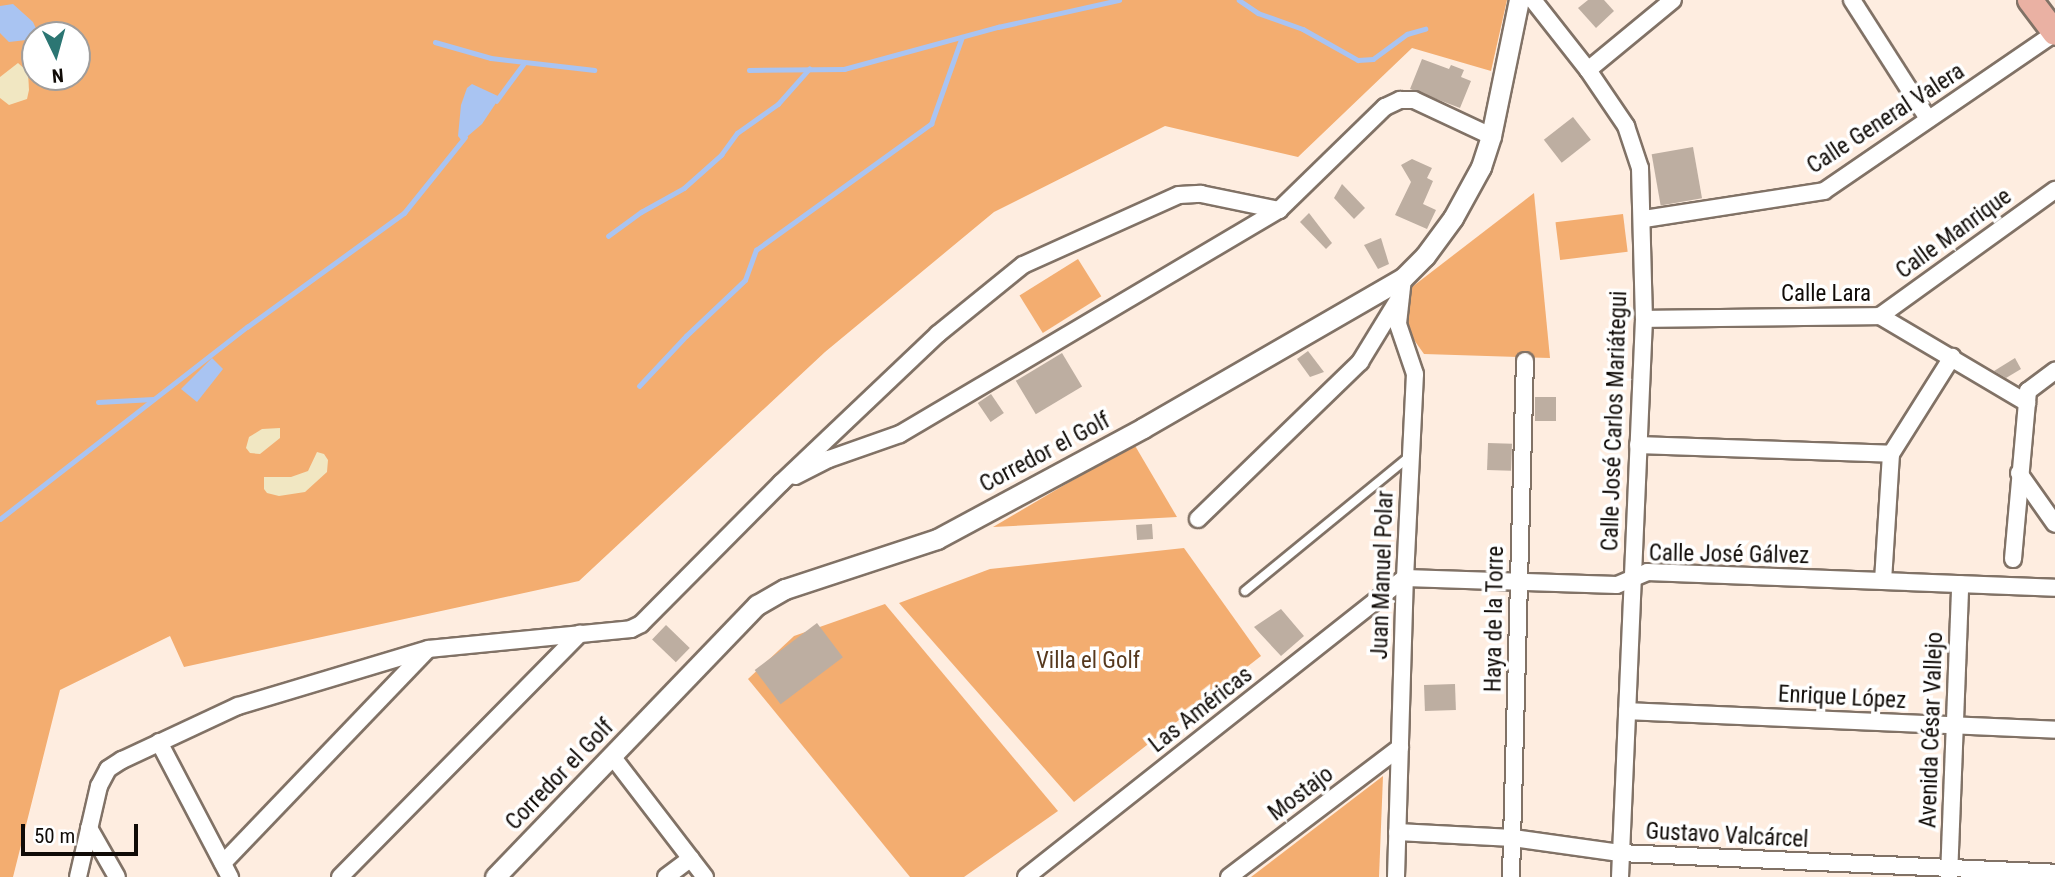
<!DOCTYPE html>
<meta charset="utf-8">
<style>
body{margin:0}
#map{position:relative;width:2055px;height:877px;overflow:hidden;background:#feede0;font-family:"Roboto Condensed",sans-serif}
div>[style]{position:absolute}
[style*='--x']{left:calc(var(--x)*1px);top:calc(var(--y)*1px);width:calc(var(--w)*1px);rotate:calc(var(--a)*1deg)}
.green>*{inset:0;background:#f3ad70;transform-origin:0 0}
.sand>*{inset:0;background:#f1e7c2}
.water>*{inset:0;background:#a9c4f2}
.stream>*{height:4.5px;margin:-2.25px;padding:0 2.25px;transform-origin:2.25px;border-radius:2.25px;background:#a9c4f2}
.building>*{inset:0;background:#bdaea1;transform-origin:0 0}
.roads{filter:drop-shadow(2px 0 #817266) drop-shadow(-2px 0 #817266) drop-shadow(0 2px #817266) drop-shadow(0 -2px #817266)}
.service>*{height:8px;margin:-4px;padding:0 4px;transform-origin:4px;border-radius:4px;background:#fff}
.minor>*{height:16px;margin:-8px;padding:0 8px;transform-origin:8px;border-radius:8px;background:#fff}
.tertiary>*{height:19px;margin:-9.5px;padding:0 9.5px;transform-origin:9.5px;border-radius:9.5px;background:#fff}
.primary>*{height:24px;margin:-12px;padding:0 12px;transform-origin:12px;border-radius:12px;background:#eab1a3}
span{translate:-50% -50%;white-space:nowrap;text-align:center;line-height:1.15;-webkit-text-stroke:7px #fff;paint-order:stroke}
.street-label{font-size:23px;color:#100b07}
.park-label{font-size:23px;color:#56381d}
.north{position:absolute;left:21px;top:21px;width:70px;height:70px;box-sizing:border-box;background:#fff;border:2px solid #9f9d9c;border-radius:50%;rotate:175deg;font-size:19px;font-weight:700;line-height:28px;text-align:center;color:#100b07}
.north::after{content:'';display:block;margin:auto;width:24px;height:32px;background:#2c7673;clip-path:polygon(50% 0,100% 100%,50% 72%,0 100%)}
.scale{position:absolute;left:21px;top:824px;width:117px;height:32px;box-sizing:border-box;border:4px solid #100b07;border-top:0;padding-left:9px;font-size:21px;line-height:24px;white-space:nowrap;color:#100b07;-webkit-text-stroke:5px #fff;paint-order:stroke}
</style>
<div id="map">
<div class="green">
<div style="clip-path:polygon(evenodd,0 0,1507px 0,1491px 71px,1412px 48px,1298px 157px,1165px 126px,994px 212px,825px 352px,579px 581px,184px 667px,170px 636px,60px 690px,13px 877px,0 877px,0 0,35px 35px,77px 35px,77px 77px,35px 77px,35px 35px)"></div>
<div style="clip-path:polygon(1534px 193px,1550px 358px,1424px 354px,1407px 330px,1406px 311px,1412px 287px)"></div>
<div style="left:1623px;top:214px;width:38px;height:68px;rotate:83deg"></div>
<div style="left:1078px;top:259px;width:44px;height:69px;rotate:58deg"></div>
<div style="clip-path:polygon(1134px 444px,1177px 517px,993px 527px)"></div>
<div style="clip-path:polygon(1184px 548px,1261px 656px,1074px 802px,899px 603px,990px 569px)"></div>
<div style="clip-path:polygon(885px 604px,1058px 811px,964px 877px,910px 877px,748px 679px,794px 636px)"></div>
<div style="clip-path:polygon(1383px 776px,1379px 877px,1251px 877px)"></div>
</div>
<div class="sand">
<div style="clip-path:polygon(18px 63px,28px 72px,29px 90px,27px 99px,9px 105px,0 98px,0 77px)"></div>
<div style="clip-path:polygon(280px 428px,280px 438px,260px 454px,250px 453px,246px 448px,249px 437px,262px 429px)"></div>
<div style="clip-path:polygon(317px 452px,324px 454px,328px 460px,327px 472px,305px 492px,279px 496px,267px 493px,264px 489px,264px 477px,291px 477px,308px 471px)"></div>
</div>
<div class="water">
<div style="clip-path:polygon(13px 4px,33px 22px,39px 35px,35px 35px,35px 39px,9px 42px,0 33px,0 6px)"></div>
<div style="clip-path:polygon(472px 84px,500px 97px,482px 124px,462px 141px,458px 136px,461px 105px,467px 88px)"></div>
<div style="clip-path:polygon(212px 358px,223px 369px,197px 402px,181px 389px)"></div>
</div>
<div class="stream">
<div style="--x:1239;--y:0;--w:23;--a:34"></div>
<div style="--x:1258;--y:13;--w:48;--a:19.6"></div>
<div style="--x:1303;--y:29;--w:63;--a:29.4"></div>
<div style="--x:1358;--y:60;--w:15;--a:-4"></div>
<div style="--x:1373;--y:59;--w:42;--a:-36.3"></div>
<div style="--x:1407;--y:34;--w:19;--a:-16"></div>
<div style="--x:435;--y:42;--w:58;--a:15.9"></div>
<div style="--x:491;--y:58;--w:104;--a:6.6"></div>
<div style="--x:749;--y:70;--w:95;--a:-0.6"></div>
<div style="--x:844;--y:69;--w:160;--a:-15.3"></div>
<div style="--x:998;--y:27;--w:124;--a:-12.6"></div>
<div style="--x:496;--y:101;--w:47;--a:-53.6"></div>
<div style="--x:608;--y:236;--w:41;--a:-36"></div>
<div style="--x:641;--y:212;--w:49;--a:-29.2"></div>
<div style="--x:684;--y:188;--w:50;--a:-41.7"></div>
<div style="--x:721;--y:155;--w:27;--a:-54"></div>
<div style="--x:737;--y:133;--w:50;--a:-35.3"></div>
<div style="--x:778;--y:104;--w:47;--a:-48.5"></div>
<div style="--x:639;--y:386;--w:69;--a:-46.8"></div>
<div style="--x:686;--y:336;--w:81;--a:-43.5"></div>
<div style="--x:745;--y:280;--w:32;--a:-70"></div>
<div style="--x:756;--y:250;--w:216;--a:-35.8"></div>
<div style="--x:931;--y:124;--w:92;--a:-70.4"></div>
<div style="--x:98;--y:402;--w:55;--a:-3.1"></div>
<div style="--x:0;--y:519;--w:313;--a:-37.9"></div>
<div style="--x:247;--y:327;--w:194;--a:-36"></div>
<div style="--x:404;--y:213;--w:97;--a:-51.2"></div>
</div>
<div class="building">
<div style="clip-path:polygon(1588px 0,1604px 0,1614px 11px,1596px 28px,1578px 8px)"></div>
<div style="clip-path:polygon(1422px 59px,1449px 69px,1451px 65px,1464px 70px,1461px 77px,1471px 81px,1460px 108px,1410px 89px)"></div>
<div style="left:1573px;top:117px;width:29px;height:37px;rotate:52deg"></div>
<div style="left:1693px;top:147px;width:52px;height:42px;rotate:80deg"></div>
<div style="clip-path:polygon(1412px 159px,1432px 168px,1427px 178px,1433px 181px,1423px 204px,1436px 210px,1427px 229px,1395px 215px,1411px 182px,1401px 165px)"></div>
<div style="clip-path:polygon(1342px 184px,1365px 208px,1354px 219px,1334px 198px)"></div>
<div style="clip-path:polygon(1309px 213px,1332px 243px,1326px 249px,1300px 222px)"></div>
<div style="clip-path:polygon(1381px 238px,1389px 264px,1378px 269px,1364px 245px)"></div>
<div style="clip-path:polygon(1308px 351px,1324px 372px,1310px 377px,1297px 359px)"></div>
<div style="left:1062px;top:353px;width:39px;height:54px;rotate:59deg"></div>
<div style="clip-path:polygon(2015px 358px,2021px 369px,2006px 378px,1994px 371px)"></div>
<div style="left:991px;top:394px;width:23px;height:16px;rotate:56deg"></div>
<div style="left:1535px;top:397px;width:21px;height:24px"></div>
<div style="left:1488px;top:443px;width:24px;height:27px;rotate:2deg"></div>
<div style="left:1152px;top:524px;width:15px;height:16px;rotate:86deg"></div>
<div style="clip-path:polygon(1281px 609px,1304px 636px,1281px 656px,1254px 627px)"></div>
<div style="left:817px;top:623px;width:43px;height:78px;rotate:53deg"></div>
<div style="left:666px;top:625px;width:33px;height:20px;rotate:44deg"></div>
<div style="left:1455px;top:684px;width:26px;height:31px;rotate:88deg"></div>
</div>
<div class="roads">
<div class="service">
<div style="--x:1245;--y:591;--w:215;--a:-39.3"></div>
</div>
<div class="minor">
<div style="--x:1533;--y:0;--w:89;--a:51.8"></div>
<div style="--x:1588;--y:70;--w:68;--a:55.8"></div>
<div style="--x:1626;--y:126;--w:44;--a:71.6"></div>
<div style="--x:1640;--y:168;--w:151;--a:88.5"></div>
<div style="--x:1644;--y:319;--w:559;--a:92.46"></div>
<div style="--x:1852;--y:0;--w:141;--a:57.4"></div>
<div style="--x:1588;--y:70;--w:110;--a:-39.5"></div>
<div style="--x:1644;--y:219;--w:182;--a:-8.8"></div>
<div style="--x:1824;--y:191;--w:280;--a:-34.4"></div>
<div style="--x:1880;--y:316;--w:216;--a:-35.8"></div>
<div style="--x:1644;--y:319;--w:236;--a:-0.7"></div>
<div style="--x:1880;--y:316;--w:171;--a:30.6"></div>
<div style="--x:1638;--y:445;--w:253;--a:2"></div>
<div style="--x:2019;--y:473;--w:62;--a:54.8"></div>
<div style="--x:795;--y:476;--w:38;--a:-27"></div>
<div style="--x:829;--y:459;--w:75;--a:-19.4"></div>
<div style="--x:900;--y:434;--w:440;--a:-30.6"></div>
<div style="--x:1279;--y:210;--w:148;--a:-44.2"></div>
<div style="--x:1385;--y:107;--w:17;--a:-25"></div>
<div style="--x:1400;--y:100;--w:14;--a:0"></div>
<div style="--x:1414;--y:100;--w:85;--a:25.1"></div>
<div style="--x:1198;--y:519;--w:226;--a:-44.1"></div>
<div style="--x:1360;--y:362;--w:73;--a:-58.5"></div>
<div style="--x:2013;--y:559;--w:169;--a:-84.9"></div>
<div style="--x:2028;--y:391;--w:34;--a:-37"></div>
<div style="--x:1405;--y:578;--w:212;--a:1.9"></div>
<div style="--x:1617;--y:585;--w:33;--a:-23"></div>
<div style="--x:1647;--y:572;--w:408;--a:2.2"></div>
<div style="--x:1883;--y:581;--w:127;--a:-86.4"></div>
<div style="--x:1891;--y:454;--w:115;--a:-57.8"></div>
<div style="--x:1627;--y:711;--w:428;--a:2.5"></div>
<div style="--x:159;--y:742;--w:153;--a:62.3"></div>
<div style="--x:612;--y:756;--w:153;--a:52.5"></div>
<div style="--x:89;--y:828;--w:56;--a:60.3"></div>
<div style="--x:1397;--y:832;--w:116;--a:3"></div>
<div style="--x:1513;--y:838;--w:108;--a:8"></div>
<div style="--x:1620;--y:853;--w:435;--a:2.6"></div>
<div style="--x:223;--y:863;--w:294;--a:-46.2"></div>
<div style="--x:78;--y:877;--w:93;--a:-77"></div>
<div style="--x:99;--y:786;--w:19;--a:-62"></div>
<div style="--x:108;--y:769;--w:17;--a:-33"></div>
<div style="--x:122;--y:760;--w:128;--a:-25"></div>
<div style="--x:238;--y:706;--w:198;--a:-16.7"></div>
<div style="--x:428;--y:649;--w:204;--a:-5.6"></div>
<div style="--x:631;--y:629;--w:11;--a:-27"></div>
<div style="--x:641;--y:624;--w:199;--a:-45.2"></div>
<div style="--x:781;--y:483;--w:216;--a:-43.5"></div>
<div style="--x:938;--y:334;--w:109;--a:-39.1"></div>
<div style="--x:1023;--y:265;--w:171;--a:-24.2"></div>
<div style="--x:1179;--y:195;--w:22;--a:-3"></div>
<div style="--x:1201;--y:194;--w:80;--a:11.6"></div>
<div style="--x:340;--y:877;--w:342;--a:-45.4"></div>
<div style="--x:666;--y:877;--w:31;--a:-37"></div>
<div style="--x:1026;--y:877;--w:483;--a:-38.3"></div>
<div style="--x:1229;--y:877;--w:215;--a:-37.2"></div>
<div style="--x:1396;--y:877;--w:299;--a:-88.3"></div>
<div style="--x:1405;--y:578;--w:204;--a:-87.2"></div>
<div style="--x:1415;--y:374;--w:53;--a:-108.8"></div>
<div style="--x:1398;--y:324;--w:46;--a:-83.8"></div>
<div style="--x:1511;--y:877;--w:516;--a:-88.45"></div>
<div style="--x:1949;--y:877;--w:293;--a:-87.8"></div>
</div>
<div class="tertiary">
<div style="--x:495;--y:877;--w:378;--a:-46.1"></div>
<div style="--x:757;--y:605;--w:32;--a:-30"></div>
<div style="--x:785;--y:589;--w:160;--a:-18.2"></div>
<div style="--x:937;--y:539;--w:234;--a:-28.3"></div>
<div style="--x:1143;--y:428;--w:300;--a:-30"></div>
<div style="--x:1403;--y:278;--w:31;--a:-45"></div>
<div style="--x:1425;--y:256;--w:47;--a:-53.6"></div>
<div style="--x:1453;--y:218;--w:58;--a:-61.2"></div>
<div style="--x:1481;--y:167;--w:33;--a:-72"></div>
<div style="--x:1491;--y:136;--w:139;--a:-78.4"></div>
</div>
<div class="primary">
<div style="--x:2030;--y:0;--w:41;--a:52.9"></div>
</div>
</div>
<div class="street-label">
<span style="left:1886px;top:119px;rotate:-33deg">Calle General Valera</span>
<span style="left:1954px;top:234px;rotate:-36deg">Calle Manrique</span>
<span style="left:1826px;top:294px">Calle Lara</span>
<span style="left:1615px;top:421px;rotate:-88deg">Calle José Carlos Mariátegui</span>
<span style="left:1045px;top:453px;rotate:-28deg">Corredor el Golf</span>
<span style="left:1729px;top:555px;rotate:1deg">Calle José Gálvez</span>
<span style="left:1383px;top:575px;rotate:-88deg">Juan Manuel Polar</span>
<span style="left:1495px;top:619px;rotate:-89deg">Haya de la Torre</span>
<span style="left:1842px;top:698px;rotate:3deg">Enrique López</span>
<span style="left:1201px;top:710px;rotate:-38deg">Las Américas</span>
<span style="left:1932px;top:730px;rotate:-88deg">Avenida César Vallejo</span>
<span style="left:560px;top:775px;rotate:-46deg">Corredor el Golf</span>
<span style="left:1301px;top:794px;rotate:-37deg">Mostajo</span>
<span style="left:1727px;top:836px;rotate:3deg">Gustavo Valcárcel</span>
</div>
<div class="park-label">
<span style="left:1088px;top:661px">Villa el Golf</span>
</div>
<div class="north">N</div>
<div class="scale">50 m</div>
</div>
